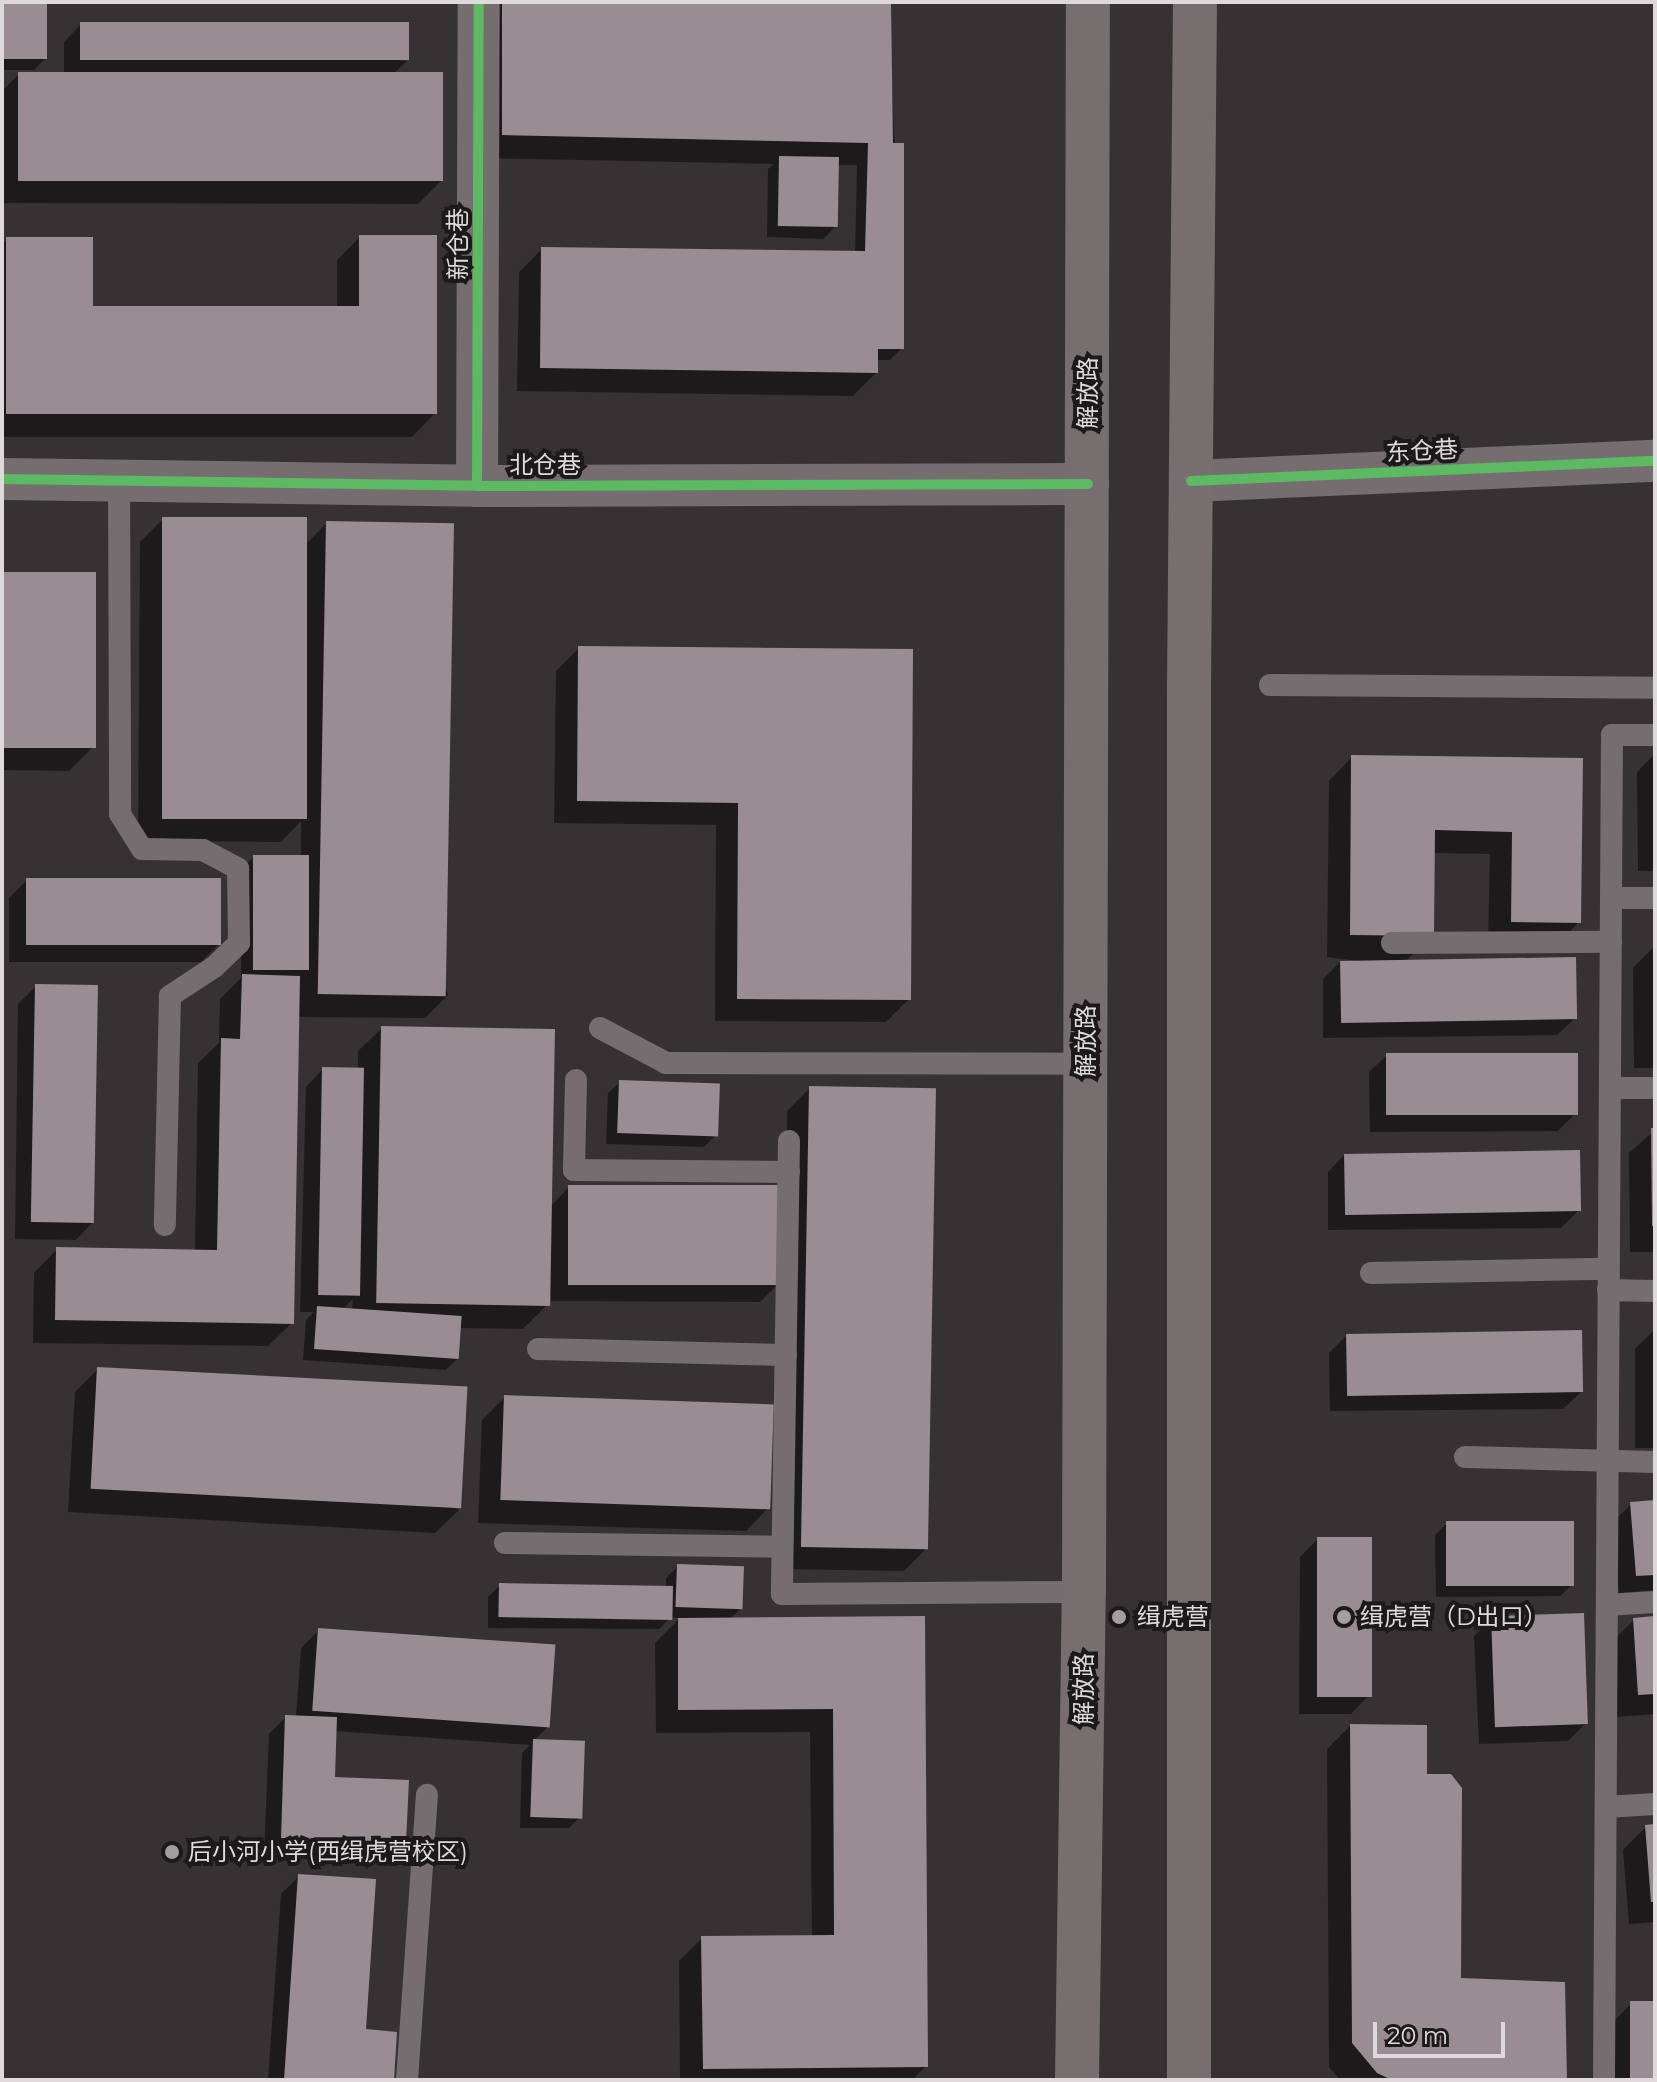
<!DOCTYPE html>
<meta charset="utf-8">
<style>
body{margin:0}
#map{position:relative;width:1657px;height:2082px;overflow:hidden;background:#363234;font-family:Montserrat,"Noto Sans SC",sans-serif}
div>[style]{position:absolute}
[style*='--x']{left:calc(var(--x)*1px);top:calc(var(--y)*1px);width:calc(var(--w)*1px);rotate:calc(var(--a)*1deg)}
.shadow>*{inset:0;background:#0007}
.building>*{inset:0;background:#998c92;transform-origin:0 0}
.service>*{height:22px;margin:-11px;padding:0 11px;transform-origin:11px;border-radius:11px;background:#756d70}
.minor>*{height:42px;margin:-21px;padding:0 21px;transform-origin:21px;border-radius:21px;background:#756d70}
.primary>*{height:44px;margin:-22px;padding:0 22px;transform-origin:22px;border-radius:22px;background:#776e70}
.cycleway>*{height:10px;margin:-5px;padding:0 5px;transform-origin:5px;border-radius:5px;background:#5cba63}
.dots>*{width:22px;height:22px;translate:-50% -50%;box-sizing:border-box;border:4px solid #1c191b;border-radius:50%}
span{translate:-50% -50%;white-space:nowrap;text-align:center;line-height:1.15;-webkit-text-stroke:8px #1c191b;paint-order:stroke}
.street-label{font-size:24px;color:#dedadb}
.poi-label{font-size:24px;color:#dedadb}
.left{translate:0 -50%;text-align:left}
.frame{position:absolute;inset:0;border:4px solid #dedadb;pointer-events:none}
.scale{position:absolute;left:1373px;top:2022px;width:132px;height:36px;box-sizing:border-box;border:4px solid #dedadb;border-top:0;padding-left:10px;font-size:24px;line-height:28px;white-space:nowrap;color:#dedadb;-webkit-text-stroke:6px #1c191b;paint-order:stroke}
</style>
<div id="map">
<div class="shadow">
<div style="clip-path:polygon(2px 2px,45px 2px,45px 59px,34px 70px,2px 70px)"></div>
<div style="clip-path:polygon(480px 2px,889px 2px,902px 348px,890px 360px,876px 360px,876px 373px,853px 396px,517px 391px,519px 272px,542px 249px,855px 253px,857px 165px,837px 165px,835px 227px,823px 239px,767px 237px,768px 169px,774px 164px,479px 158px)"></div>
<div style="clip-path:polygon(81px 24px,407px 61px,391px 76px,441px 181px,418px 204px,2px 203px,2px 91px,19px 74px,64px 75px,64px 42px)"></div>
<div style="clip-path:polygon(360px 237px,435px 413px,412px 437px,2px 437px,2px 244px,7px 239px,91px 308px,337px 308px,337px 260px)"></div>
<div style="clip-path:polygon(163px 519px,305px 545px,327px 523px,448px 995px,425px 1018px,297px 1017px,292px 1323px,268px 1346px,33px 1343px,34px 1273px,57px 1249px,195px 1252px,198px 1063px,219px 1043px,220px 999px,241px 978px,242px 868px,254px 857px,301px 857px,301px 821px,281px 842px,138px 841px,140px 542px)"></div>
<div style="clip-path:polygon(2px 574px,92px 748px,69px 771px,2px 770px)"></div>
<div style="clip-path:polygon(579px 648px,911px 651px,909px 999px,886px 1022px,715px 1021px,716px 825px,554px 823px,556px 671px)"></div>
<div style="clip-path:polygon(1655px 754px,1655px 871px,1638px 871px,1637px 772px)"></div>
<div style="clip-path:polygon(1352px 757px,1581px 760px,1579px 922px,1556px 945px,1488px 944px,1490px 854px,1433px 853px,1432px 935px,1406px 961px,1575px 1018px,1557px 1035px,1323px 1038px,1323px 979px,1341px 961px,1358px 961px,1327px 957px,1329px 781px)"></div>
<div style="clip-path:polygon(27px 880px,219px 944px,201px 962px,9px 962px,9px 898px)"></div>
<div style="clip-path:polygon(1655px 946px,1655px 1068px,1634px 1068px,1633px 968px)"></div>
<div style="clip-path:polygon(36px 986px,93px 1222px,76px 1240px,15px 1239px,18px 1004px)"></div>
<div style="clip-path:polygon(evenodd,382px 1028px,549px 1208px,569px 1187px,778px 1284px,760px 1302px,551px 1301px,547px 1264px,546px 1306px,523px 1329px,460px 1328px,458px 1358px,446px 1370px,303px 1360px,306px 1320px,314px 1312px,300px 1312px,306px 1087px,323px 1069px,358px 1070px,358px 1051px,382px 1028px,353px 1299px,352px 1311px,342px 1310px,353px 1299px)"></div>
<div style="clip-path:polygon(1387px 1055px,1576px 1113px,1558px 1131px,1370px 1132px,1369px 1072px)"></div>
<div style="clip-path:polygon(620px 1082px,716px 1135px,704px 1147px,606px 1144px,608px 1093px)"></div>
<div style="clip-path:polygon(810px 1088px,927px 1548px,904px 1571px,780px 1569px,787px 1111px)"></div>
<div style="clip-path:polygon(1655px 1130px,1655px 1252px,1630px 1252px,1629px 1153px)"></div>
<div style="clip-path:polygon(1345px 1154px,1579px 1210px,1561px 1228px,1328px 1230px,1328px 1172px)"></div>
<div style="clip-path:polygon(1655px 1329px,1655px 1448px,1635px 1448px,1635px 1349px)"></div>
<div style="clip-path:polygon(1347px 1335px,1581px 1392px,1563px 1409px,1330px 1411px,1329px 1353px)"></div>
<div style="clip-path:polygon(98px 1369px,459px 1510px,435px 1533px,68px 1512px,75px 1392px)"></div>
<div style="clip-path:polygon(505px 1397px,769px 1507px,746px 1531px,478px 1523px,482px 1420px)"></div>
<div style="clip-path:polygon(1655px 1502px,1655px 1590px,1619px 1593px,1613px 1522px,1631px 1504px)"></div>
<div style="clip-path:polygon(1447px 1523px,1572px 1585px,1560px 1596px,1436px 1597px,1435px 1535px)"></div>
<div style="clip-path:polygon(1318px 1539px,1368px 1696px,1351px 1714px,1299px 1714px,1300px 1557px)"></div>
<div style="clip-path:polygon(678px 1566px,742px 1607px,730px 1619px,923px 1618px,926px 2066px,912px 2080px,680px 2080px,679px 1961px,702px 1938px,812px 1938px,810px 1732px,656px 1733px,655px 1643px,680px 1618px,670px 1618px,659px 1629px,488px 1628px,488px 1597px,500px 1585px,666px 1587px,666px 1578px)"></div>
<div style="clip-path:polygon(1492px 1618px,1586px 1723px,1568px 1741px,1479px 1744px,1474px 1636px)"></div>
<div style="clip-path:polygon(1655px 1618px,1655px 1714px,1616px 1717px,1610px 1643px,1634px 1620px)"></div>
<div style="clip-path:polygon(319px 1630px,548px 1727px,533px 1741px,581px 1816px,569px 1828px,520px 1828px,522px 1753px,530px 1745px,334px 1731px,332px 1779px,404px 1842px,387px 1860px,264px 1855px,269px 1734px,286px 1717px,296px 1717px,301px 1648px)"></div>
<div style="clip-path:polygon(1350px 1726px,1425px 1776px,1458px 1980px,1565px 2080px,1340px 2080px,1329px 2067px,1327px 1749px)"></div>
<div style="clip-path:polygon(1655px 1826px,1655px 1922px,1629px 1924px,1623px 1850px,1646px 1827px)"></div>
<div style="clip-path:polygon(299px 1876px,364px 2031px,392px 2080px,268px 2080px,281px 1894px)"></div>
<div style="clip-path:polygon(1655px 2003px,1655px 2080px,1609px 2080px,1608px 2027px,1631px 2004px)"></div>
</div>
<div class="building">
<div style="left:2px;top:2px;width:45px;height:57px"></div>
<div style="clip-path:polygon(502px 2px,891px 2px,893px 143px,904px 143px,904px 349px,878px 349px,878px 373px,540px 368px,541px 247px,865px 251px,868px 143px,502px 135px)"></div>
<div style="left:80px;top:22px;width:329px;height:38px"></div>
<div style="left:18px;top:72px;width:425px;height:109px"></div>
<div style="left:779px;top:156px;width:60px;height:70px;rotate:1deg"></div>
<div style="clip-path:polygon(359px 235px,437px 235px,437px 414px,6px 414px,6px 237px,93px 237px,93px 306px,359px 306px)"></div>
<div style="left:162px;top:517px;width:145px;height:302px"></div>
<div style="left:326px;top:521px;width:128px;height:473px;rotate:1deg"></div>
<div style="left:2px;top:572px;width:94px;height:176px"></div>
<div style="clip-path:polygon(578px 646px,913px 649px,911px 1000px,737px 999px,738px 803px,577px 801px)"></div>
<div style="clip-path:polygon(1351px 755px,1583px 758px,1581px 923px,1511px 922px,1512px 832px,1435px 830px,1434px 936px,1350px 935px)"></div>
<div style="left:253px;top:855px;width:56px;height:115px"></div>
<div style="left:26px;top:878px;width:195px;height:67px"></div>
<div style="left:1576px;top:957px;width:62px;height:236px;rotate:89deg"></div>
<div style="clip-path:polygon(242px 974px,300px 976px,294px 1324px,55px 1320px,56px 1247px,217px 1250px,221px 1038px,240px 1039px)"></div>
<div style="left:35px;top:984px;width:63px;height:238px;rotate:1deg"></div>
<div style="left:381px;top:1026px;width:174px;height:277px;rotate:1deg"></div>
<div style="left:1386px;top:1053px;width:192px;height:62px"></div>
<div style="left:322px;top:1067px;width:42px;height:228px;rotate:1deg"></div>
<div style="left:619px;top:1080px;width:101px;height:53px;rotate:2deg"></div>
<div style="left:809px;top:1086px;width:127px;height:461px;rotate:1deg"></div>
<div style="clip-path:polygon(1651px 1128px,1655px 1128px,1655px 1226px,1652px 1226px)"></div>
<div style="left:1580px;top:1150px;width:61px;height:236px;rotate:89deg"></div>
<div style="left:568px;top:1185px;width:212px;height:100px"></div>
<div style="left:317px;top:1306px;width:145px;height:43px;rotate:4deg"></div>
<div style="left:1582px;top:1330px;width:62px;height:236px;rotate:89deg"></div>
<div style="left:97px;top:1367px;width:371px;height:122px;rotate:3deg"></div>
<div style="left:504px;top:1395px;width:270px;height:105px;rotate:2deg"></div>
<div style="clip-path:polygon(1655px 1500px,1655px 1575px,1636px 1576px,1630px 1502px)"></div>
<div style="left:1446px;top:1521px;width:128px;height:65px"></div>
<div style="left:1317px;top:1537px;width:55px;height:160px"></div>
<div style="left:677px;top:1564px;width:67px;height:43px;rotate:2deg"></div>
<div style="left:499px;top:1583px;width:174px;height:34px;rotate:1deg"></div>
<div style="left:1584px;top:1613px;width:111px;height:93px;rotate:88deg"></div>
<div style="clip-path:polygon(925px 1616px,928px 2067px,703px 2069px,701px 1936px,834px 1935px,833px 1709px,678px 1710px,678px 1618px)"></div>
<div style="clip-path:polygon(1655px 1616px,1655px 1694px,1638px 1695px,1633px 1618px)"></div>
<div style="left:318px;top:1628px;width:238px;height:83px;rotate:4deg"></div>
<div style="clip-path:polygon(285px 1715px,337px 1717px,335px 1777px,409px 1780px,406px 1843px,281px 1838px)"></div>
<div style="clip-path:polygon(1350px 1724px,1427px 1725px,1427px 1774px,1451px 1774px,1462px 1788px,1461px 1978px,1565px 1982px,1567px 2080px,1392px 2080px,1377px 2073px,1352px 2043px)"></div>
<div style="left:533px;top:1739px;width:52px;height:78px;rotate:2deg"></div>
<div style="clip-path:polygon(1655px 1824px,1655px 1902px,1651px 1902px,1645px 1825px)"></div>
<div style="clip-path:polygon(298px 1874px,376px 1879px,366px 2029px,397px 2032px,394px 2080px,284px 2080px)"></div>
<div style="left:1655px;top:2001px;width:79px;height:25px;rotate:90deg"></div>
</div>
<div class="service">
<div style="--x:119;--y:481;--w:333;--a:89.8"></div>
<div style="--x:120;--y:814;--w:41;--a:57.8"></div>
<div style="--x:142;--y:849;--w:61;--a:0.9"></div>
<div style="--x:203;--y:850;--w:40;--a:28"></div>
<div style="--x:238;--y:869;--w:74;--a:89.2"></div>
<div style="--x:239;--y:943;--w:35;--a:136"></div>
<div style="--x:214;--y:967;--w:53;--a:146.6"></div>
<div style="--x:170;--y:996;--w:229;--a:91.3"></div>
<div style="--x:1270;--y:685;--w:385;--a:0.4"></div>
<div style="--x:1611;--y:898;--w:44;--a:0"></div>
<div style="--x:1392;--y:943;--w:219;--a:-0.3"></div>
<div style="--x:600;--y:1028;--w:75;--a:27.9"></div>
<div style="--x:666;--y:1063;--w:420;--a:0.1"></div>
<div style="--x:576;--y:1080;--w:90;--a:91.3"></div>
<div style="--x:574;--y:1170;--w:215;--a:0.5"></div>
<div style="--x:1610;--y:1088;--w:45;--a:0"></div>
<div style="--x:789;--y:1141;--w:453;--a:90.9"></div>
<div style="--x:782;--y:1594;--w:302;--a:-0.4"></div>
<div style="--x:1371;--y:1273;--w:237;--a:-1"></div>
<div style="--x:1608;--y:1290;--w:47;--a:1.2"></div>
<div style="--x:538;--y:1349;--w:248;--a:1.4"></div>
<div style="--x:1465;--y:1457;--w:190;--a:1.5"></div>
<div style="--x:505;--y:1543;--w:277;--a:0.8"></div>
<div style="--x:1607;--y:1605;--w:48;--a:-3.6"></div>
<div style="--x:1606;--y:1807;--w:49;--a:-3.5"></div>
<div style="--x:407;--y:2080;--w:286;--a:-86"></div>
<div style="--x:1604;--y:2080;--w:1345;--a:-89.66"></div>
<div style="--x:1612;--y:735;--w:43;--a:0"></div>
</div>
<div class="minor">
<div style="--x:2;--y:479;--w:475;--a:0.8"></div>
<div style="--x:477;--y:486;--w:611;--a:-0.19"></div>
<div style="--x:1191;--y:481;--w:464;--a:-2.5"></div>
<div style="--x:477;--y:486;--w:484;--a:-89.8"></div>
</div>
<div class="primary">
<div style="--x:1077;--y:2080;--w:488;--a:-89.2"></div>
<div style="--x:1084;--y:1592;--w:1590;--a:-89.86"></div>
<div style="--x:1189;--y:2080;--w:1393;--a:-90"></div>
<div style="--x:1189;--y:687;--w:685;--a:-89.5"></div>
</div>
<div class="cycleway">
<div style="--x:2;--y:479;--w:475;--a:0.8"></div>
<div style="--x:477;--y:486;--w:611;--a:-0.19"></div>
<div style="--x:1191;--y:481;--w:464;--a:-2.5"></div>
<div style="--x:477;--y:486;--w:484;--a:-89.8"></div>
</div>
<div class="dots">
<div style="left:1119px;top:1617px;background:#a39fa1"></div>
<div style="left:1344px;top:1617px;background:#a39fa1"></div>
<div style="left:172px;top:1852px;background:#a39fa1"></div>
</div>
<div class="street-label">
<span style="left:458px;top:244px;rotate:-90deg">新仓巷</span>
<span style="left:1088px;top:393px;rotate:-90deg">解放路</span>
<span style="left:1422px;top:451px;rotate:-3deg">东仓巷</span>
<span style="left:545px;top:465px">北仓巷</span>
<span style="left:1086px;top:1041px;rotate:-90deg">解放路</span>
<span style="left:1084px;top:1689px;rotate:-90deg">解放路</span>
</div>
<div class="poi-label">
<span class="left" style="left:1137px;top:1617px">缉虎营</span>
<span class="left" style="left:1360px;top:1617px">缉虎营（D出口）</span>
<span class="left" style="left:188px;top:1852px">后小河小学(西缉虎营校区)</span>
</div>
<div class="frame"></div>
<div class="scale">20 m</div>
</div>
